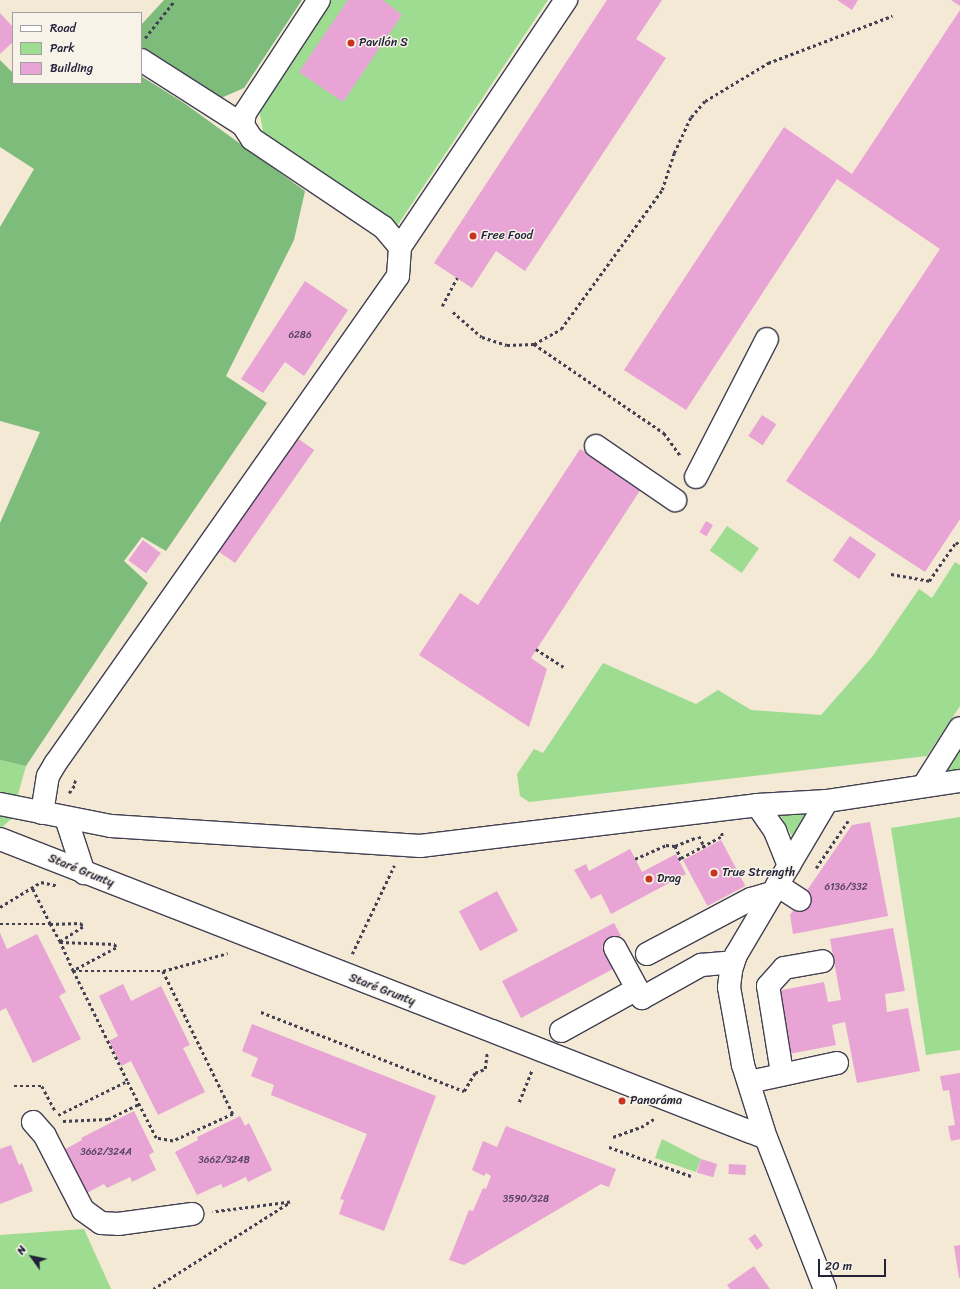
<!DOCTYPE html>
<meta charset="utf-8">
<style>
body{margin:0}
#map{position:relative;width:960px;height:1289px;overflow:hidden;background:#f4e9d4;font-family:Sriracha,sans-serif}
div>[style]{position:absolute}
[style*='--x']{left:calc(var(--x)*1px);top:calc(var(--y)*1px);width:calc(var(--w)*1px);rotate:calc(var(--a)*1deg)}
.green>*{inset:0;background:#9ddc91;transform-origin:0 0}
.forest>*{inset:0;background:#7ebc7b}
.building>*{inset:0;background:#e8a4d4;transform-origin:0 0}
.path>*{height:2.5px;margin-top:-1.25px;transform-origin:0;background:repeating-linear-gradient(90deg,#424052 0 3px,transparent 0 6px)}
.roads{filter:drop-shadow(1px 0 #424052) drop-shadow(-1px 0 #424052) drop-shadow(0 1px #424052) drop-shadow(0 -1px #424052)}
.minor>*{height:22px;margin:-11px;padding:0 11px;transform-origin:11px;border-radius:11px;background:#fff}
.dots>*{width:11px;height:11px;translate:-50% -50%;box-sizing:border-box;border:2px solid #f7f3e8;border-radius:50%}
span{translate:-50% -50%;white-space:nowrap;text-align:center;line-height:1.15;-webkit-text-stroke:3px #f7f3e8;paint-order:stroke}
.number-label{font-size:10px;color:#544261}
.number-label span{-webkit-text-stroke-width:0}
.poi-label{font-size:12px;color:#22223b}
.left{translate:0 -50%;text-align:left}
.street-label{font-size:12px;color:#22223b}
.legend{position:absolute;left:12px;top:12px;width:130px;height:72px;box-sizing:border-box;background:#f7f3e8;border:1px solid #a29fa3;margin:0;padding:5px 7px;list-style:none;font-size:12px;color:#22223b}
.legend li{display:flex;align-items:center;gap:8px;height:20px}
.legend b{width:20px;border:1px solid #a29fa3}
.north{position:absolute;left:12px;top:1237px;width:40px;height:40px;-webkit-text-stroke:3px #f7f3e8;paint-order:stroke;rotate:303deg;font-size:11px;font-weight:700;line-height:16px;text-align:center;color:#22223b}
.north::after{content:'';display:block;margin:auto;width:14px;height:18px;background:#22223b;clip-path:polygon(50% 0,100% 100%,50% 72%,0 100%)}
.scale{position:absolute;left:818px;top:1259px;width:68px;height:18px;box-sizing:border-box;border:2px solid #22223b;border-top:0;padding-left:5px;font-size:12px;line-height:14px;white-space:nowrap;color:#22223b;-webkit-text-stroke:3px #f7f3e8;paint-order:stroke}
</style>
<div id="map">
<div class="green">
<div style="clip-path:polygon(330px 0,548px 0,397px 226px,264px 137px,259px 109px)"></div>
<div style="left:727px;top:526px;width:39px;height:30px;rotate:35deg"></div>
<div style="clip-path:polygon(955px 562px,960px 565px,960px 706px,927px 756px,529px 802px,520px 796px,517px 774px,534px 749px,543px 753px,603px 663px,696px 704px,718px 690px,751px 710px,821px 715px,872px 657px,919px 589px,932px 598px)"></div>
<div style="clip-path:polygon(960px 741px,960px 771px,947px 773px,946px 762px)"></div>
<div style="clip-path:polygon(0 760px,26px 766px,11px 819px,0 829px)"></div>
<div style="clip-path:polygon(806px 813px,795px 835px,792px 836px,781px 817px,782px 814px)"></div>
<div style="clip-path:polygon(960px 817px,960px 1050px,926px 1055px,891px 828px)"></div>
<div style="clip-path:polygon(662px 1139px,701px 1159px,696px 1172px,655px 1158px)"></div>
<div style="clip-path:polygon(84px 1229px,111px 1289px,0 1289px,0 1235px)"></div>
</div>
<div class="forest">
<div style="clip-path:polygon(164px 0,302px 0,244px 88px,221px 98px,141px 46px,141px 25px)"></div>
<div style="clip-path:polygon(0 60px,13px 73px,13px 83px,141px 83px,141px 76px,184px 103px,305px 191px,294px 240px,226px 376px,267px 403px,166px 551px,142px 537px,124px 561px,148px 583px,26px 766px,0 760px,0 523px,40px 432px,0 421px,0 227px,34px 169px,0 147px)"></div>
</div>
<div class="building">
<div style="clip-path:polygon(348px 0,383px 0,402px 15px,343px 102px,299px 72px)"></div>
<div style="clip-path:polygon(607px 0,662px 0,636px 39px,666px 58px,525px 271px,496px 251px,472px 288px,434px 263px)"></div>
<div style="clip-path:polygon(837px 0,858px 0,852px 10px)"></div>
<div style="clip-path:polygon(951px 0,960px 0,960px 6px)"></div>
<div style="clip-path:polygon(960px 10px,960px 519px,925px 572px,786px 481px,940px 249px,837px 179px,686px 410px,624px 370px,784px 127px,852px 174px)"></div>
<div style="clip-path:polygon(0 13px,13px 27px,13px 42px,0 54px)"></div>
<div style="clip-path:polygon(305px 281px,348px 310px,304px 376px,285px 362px,263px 393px,241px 379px)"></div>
<div style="left:762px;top:415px;width:17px;height:25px;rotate:33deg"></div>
<div style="left:297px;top:438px;width:21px;height:138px;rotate:35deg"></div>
<div style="clip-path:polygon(580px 449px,641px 489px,531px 658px,547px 669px,529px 727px,419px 655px,460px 593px,478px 605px)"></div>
<div style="left:706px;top:521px;width:8px;height:13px;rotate:30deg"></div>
<div style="left:850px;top:536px;width:32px;height:30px;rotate:35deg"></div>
<div style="left:143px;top:540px;width:22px;height:25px;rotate:36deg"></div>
<div style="clip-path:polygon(870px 822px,888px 916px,793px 934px,790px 915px,852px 825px)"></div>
<div style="left:721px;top:840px;width:52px;height:43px;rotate:62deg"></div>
<div style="clip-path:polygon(630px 849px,642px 872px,676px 854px,686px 874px,611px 914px,601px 894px,591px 899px,574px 870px,586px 864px,589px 871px)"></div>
<div style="left:497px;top:891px;width:45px;height:43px;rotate:62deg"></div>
<div style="clip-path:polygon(614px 923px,621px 936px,602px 946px,613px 969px,521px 1018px,502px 981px)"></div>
<div style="clip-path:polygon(893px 928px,905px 991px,885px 994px,887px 1012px,908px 1008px,920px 1071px,857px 1083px,845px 1022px,832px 1025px,836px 1045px,789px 1054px,777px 991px,824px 982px,828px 1002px,841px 1000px,830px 939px)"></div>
<div style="clip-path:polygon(0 933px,7px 949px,37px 934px,66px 992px,59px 996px,81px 1039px,33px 1063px,6px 1008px,0 1011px)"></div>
<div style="clip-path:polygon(123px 984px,131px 1001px,161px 986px,190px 1045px,183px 1048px,205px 1092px,158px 1115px,131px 1061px,121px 1066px,109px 1041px,118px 1036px,99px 996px)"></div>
<div style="clip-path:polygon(252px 1024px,436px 1096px,384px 1231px,339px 1214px,344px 1200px,340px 1199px,367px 1134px,271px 1095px,274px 1085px,251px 1076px,258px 1058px,242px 1051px)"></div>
<div style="clip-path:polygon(960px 1073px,960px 1139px,951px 1141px,948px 1126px,955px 1125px,949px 1090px,943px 1091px,940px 1076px)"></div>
<div style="clip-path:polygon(134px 1111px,154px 1152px,149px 1155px,156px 1170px,132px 1182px,130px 1177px,107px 1188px,104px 1184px,81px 1196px,60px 1152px,82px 1140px,81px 1138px)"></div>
<div style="clip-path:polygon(240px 1116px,245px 1126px,249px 1123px,272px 1170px,248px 1182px,246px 1177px,223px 1188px,221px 1184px,197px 1195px,175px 1152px,198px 1140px,197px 1137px)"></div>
<div style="clip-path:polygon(506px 1126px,616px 1169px,609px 1187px,601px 1184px,464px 1265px,449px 1260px,469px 1210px,473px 1211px,483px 1188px,486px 1189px,491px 1176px,486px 1173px,484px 1176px,472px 1170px,483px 1141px,497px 1147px)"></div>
<div style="clip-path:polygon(11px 1145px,19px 1165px,22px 1163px,33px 1191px,0 1204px,0 1149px)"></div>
<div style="left:701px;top:1159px;width:17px;height:14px;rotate:17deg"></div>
<div style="left:729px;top:1164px;width:17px;height:10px;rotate:3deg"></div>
<div style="left:755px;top:1234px;width:14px;height:8px;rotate:54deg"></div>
<div style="clip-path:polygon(960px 1245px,960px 1278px,959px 1278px,954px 1246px)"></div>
<div style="clip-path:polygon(754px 1266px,770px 1289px,730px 1289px,727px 1285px)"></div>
</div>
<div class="path">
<div style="--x:145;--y:38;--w:48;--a:-51.7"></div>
<div style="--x:442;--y:306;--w:32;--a:-62"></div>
<div style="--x:453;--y:312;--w:38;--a:41"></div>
<div style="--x:482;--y:337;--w:26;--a:18"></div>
<div style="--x:507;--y:345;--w:27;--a:-2"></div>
<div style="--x:534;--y:344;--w:31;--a:-29"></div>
<div style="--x:561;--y:329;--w:172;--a:-54"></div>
<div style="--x:662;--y:190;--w:39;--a:-72"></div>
<div style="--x:674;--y:153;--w:40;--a:-65"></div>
<div style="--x:691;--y:117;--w:21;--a:-49"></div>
<div style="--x:705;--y:101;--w:74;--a:-31.1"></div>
<div style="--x:768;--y:63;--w:133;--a:-20.8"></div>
<div style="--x:534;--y:344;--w:158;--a:34.4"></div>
<div style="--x:664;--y:433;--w:29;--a:54"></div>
<div style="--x:891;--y:574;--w:39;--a:10"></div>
<div style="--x:929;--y:581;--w:47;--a:-55.3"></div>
<div style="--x:956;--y:542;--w:5;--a:37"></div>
<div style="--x:536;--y:649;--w:35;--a:33"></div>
<div style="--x:69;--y:793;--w:12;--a:-55"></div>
<div style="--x:76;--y:783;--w:5;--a:-143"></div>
<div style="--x:699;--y:836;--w:13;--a:63"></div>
<div style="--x:675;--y:846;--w:13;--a:63"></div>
<div style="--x:681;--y:858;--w:3;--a:135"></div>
<div style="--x:681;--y:858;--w:47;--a:-28.2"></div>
<div style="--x:722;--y:836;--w:4;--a:-104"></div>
<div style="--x:635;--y:859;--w:34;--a:-24"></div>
<div style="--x:666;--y:845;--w:9;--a:6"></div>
<div style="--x:675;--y:846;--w:24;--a:-22"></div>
<div style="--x:816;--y:868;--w:57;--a:-55.8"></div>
<div style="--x:0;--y:907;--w:48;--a:-31.4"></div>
<div style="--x:41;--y:882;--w:17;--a:13"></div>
<div style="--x:0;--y:924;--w:50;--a:0"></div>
<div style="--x:50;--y:924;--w:31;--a:-2"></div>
<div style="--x:81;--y:923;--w:4;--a:63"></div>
<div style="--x:83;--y:927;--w:27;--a:147"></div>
<div style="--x:60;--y:942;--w:55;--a:2.1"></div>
<div style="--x:115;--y:944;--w:4;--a:76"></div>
<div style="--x:116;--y:948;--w:49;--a:151.9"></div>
<div style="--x:73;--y:971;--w:90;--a:0"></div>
<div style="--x:163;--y:971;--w:159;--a:63.9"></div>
<div style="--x:233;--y:1114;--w:66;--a:155.8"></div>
<div style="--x:173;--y:1141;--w:17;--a:-170"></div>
<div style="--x:156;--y:1138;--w:64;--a:-117"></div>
<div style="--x:127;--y:1081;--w:123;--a:-116.1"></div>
<div style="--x:73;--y:971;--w:32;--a:-114"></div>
<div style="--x:60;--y:942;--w:21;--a:-119"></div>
<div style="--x:50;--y:924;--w:40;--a:-116.6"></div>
<div style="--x:352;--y:954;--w:98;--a:-64.5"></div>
<div style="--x:163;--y:971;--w:67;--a:-15.5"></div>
<div style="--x:261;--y:1012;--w:218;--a:21.3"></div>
<div style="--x:464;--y:1091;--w:21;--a:-59"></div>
<div style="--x:475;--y:1073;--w:11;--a:-22"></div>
<div style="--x:485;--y:1069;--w:17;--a:-83"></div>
<div style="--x:14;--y:1086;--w:28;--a:0"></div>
<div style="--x:42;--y:1086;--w:30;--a:62"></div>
<div style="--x:519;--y:1102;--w:35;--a:-68"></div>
<div style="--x:58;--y:1115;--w:77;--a:-26.2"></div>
<div style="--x:63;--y:1121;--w:45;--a:-2.5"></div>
<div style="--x:108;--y:1119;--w:34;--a:-26"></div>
<div style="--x:613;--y:1137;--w:30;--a:-20"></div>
<div style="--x:641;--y:1127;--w:15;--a:-32"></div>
<div style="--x:609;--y:1147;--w:87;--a:19.5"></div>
<div style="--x:153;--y:1289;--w:162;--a:-32.4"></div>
<div style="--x:290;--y:1202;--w:78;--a:172.6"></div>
</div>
<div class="roads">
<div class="minor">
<div style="--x:141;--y:60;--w:121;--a:32.5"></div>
<div style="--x:400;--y:247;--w:298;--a:-56.1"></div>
<div style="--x:596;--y:446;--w:96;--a:34.4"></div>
<div style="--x:696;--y:477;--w:155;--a:-62.8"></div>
<div style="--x:924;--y:785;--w:67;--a:-57.7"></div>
<div style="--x:0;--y:804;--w:113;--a:11.2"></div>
<div style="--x:111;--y:826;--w:310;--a:3.7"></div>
<div style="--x:420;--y:846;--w:339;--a:-6.9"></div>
<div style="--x:757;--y:805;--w:70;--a:-3.3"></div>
<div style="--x:757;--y:805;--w:32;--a:55"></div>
<div style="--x:775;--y:831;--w:37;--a:68"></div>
<div style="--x:42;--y:813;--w:37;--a:-81"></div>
<div style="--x:48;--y:776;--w:14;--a:-60"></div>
<div style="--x:55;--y:764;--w:596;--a:-54.9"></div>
<div style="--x:398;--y:276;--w:29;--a:-86"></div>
<div style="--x:400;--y:247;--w:26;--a:-130"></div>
<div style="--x:383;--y:227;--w:158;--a:-146.1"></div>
<div style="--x:252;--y:139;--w:17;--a:-123"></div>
<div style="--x:243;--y:125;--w:12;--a:-81"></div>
<div style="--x:245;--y:113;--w:135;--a:-56.8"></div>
<div style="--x:66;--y:818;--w:58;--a:71.9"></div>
<div style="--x:0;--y:839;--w:822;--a:21.32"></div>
<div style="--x:777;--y:885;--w:27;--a:33"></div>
<div style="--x:615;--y:948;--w:57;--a:61.6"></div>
<div style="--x:642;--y:998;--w:68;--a:-29.2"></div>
<div style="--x:701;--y:965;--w:32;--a:-5"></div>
<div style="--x:647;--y:954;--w:118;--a:-27.9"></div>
<div style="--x:751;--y:899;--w:22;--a:-16"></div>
<div style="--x:561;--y:1031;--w:87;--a:-28.9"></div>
<div style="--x:782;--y:1073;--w:88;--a:-99.1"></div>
<div style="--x:768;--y:986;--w:24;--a:-48"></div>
<div style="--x:784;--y:968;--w:39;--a:-10"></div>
<div style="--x:749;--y:1082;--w:90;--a:-12.2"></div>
<div style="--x:33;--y:1122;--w:18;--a:49"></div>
<div style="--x:45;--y:1136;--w:83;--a:62.8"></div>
<div style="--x:83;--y:1210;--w:22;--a:36"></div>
<div style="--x:101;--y:1223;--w:17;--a:3"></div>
<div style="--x:118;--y:1224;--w:75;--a:-7.7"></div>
<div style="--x:825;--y:1289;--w:162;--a:-111.3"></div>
<div style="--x:766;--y:1138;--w:77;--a:-107.5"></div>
<div style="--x:743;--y:1065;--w:79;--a:-100.2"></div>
<div style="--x:729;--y:987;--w:17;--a:-83"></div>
<div style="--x:731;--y:970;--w:16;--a:-72"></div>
<div style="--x:736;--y:955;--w:179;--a:-59.4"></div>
<div style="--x:827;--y:801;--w:134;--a:-8.6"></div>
</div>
</div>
<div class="dots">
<div style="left:351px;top:43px;background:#c8321e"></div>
<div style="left:473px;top:236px;background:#c8321e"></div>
<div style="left:714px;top:873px;background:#c8321e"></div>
<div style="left:649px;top:879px;background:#c8321e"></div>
<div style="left:622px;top:1101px;background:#c8321e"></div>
</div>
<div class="number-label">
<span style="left:300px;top:336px">6286</span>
<span style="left:846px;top:888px">6136/332</span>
<span style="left:106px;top:1153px">3662/324A</span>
<span style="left:224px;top:1161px">3662/324B</span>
<span style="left:526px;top:1200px">3590/328</span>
</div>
<div class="poi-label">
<span class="left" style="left:359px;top:43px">Pavilón S</span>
<span class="left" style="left:481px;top:236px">Free Food</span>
<span class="left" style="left:722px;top:873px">True Strength</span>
<span class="left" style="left:657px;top:879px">Drag</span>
<span class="left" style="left:630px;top:1101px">Panoráma</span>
</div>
<div class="street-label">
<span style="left:81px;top:871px;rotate:22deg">Staré Grunty</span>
<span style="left:382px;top:990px;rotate:21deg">Staré Grunty</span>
</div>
<ul class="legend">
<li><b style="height:5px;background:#fff"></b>Road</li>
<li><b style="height:11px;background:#9ddc91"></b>Park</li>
<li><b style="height:11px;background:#e8a4d4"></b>Building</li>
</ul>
<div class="north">N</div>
<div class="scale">20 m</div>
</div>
